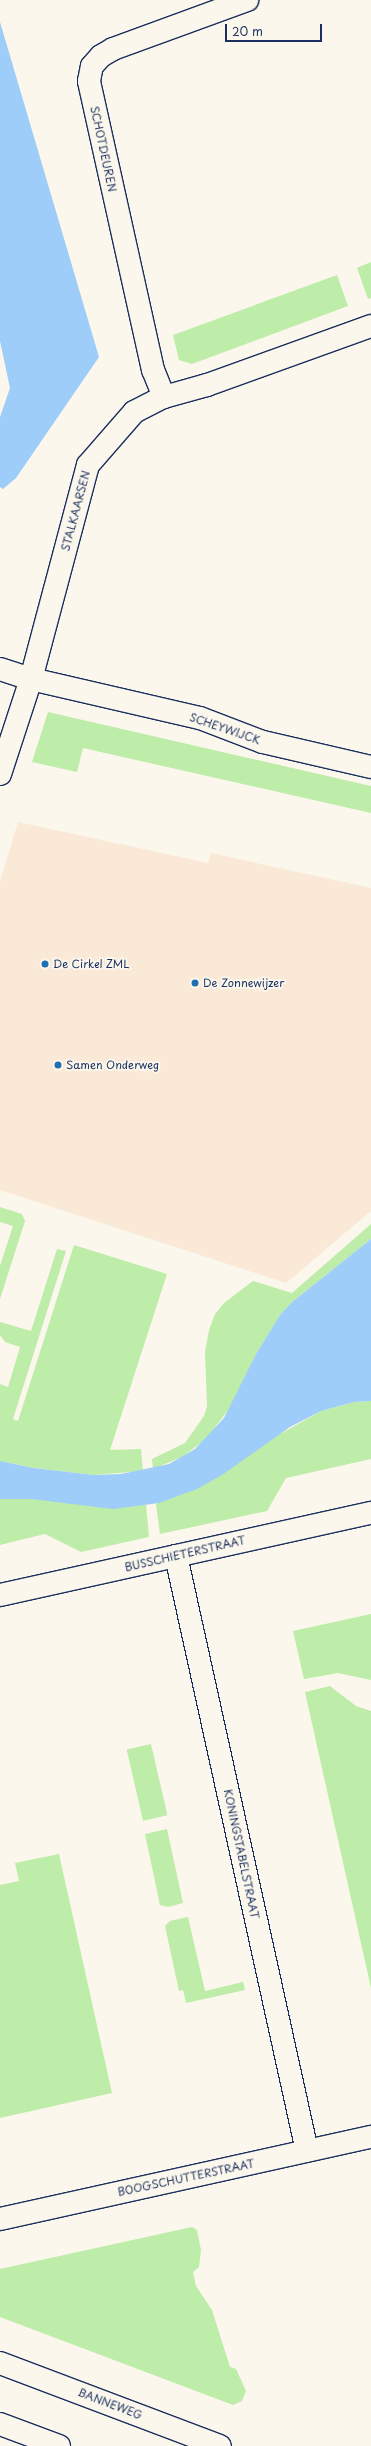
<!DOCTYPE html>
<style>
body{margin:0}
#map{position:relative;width:371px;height:2446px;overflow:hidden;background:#fbf7ec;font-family:"Playpen Sans",sans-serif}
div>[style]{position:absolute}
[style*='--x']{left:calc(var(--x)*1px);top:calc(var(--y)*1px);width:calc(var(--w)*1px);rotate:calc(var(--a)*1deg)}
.built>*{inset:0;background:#f9e9d6}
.green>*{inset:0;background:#beeca9;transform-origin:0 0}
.water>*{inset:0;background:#9ecdf9}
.roads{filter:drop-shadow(1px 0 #1b2f5e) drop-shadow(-1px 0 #1b2f5e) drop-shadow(0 1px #1b2f5e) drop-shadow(0 -1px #1b2f5e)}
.street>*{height:22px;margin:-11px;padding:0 11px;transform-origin:11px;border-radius:11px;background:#fbf7ec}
.secondary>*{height:22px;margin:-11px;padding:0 11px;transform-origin:11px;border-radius:11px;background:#fbf7ec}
.dots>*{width:11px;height:11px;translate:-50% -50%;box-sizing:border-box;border:2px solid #fbf7ec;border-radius:50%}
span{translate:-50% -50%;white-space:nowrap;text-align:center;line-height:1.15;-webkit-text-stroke:4px #fbf7ec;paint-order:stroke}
.street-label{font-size:11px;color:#1b2f5e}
.poi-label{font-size:11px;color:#1b2f5e}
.left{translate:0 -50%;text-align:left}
.scale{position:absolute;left:225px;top:24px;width:97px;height:18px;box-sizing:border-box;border:2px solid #1b2f5e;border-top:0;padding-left:5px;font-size:12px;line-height:14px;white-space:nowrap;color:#1b2f5e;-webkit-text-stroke:3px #fbf7ec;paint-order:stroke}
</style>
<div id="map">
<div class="built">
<div style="clip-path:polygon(18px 822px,208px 863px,211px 853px,371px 888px,371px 1211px,286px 1283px,0 1190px,0 882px)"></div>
</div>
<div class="green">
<div style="clip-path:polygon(371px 262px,371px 298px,368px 299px,357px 268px)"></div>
<div style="clip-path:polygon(337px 275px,348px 306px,192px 364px,179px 360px,173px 335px)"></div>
<div style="clip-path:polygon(48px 712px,371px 786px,371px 813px,83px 748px,77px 772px,32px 762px)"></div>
<div style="clip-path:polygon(0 1207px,22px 1214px,25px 1221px,0 1299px,0 1266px,13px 1226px,0 1222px)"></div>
<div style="clip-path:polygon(371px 1224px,371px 1239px,291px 1303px,280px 1315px,256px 1354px,233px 1404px,206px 1439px,182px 1457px,153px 1469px,152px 1459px,185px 1443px,204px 1416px,207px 1406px,205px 1352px,209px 1330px,215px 1314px,224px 1303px,253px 1281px,292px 1293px)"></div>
<div style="clip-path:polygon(74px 1245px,167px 1274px,110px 1450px,141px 1449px,143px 1471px,94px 1475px,35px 1468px,0 1461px,0 1384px,8px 1387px,20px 1347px,5px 1342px,0 1335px,0 1322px,31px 1331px,57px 1249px,66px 1251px,13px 1419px,18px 1421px)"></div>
<div style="clip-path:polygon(371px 1401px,371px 1459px,286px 1478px,267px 1511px,160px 1534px,156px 1504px,321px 1411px,354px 1402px)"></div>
<div style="clip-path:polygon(12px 1498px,146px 1505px,149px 1537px,81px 1552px,45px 1534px,0 1545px,0 1499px)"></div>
<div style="clip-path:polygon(371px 1614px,371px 1680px,338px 1673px,304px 1679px,293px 1631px)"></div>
<div style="clip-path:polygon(330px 1686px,356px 1706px,371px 1711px,371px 1988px,305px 1692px)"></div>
<div style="left:151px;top:1744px;width:73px;height:25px;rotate:77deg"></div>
<div style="clip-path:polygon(167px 1829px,183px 1903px,168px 1907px,160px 1905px,145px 1834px)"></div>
<div style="clip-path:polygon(59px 1854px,112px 2093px,0 2118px,0 1885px,19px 1881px,15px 1863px)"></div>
<div style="clip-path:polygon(188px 1917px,205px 1991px,243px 1982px,245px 1990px,186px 2003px,183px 1990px,179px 1991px,165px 1926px,170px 1921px)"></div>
<div style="clip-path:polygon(192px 2227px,197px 2230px,201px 2250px,199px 2267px,193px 2272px,196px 2286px,212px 2310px,230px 2367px,236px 2369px,246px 2391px,242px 2401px,233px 2405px,0 2317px,0 2269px)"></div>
</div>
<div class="water">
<div style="clip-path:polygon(0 22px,99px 357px,16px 478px,3px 489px,0 487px,0 417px,10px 388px,0 341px)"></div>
<div style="clip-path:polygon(371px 1239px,371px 1401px,354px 1402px,321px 1411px,290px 1427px,222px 1475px,197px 1489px,159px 1503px,113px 1509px,31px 1499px,0 1499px,0 1461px,34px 1468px,94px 1475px,121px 1474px,169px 1464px,195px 1449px,224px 1418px,256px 1354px,280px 1315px,291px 1303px)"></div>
</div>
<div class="roads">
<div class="street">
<div style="--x:164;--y:397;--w:29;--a:-112"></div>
<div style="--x:153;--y:370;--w:296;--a:-102.5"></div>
<div style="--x:89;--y:81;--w:15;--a:-79"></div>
<div style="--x:92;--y:66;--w:13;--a:-48"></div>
<div style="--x:101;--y:56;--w:14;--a:-30"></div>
<div style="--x:113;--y:49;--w:143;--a:-20.1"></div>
<div style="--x:0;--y:669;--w:33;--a:18"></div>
<div style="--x:31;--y:679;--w:173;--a:13"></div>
<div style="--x:200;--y:718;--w:67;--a:20.9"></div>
<div style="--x:263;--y:742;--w:111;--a:13"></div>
<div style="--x:0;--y:774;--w:100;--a:-71.9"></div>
<div style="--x:31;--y:679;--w:221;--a:-75.1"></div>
<div style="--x:88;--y:465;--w:70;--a:-49"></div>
<div style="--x:134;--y:412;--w:34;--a:-27"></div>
<div style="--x:164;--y:397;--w:45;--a:-15.6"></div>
<div style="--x:207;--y:385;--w:174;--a:-19.8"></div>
<div style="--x:176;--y:1556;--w:609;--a:77.58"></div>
<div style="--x:0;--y:1595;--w:380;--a:-12.5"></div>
<div style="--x:0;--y:2219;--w:380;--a:-12.5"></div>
</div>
<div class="secondary">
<div style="--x:0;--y:2363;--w:235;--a:20.7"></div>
<div style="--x:0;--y:2424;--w:63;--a:20.4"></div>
</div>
</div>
<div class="dots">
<div style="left:45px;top:964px;background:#1f6fb2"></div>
<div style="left:195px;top:983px;background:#1f6fb2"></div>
<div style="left:58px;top:1065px;background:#1f6fb2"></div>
</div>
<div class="street-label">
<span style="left:103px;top:149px;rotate:78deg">SCHOTDEUREN</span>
<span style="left:76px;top:511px;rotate:-75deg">STALKAARSEN</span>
<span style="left:225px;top:729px;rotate:19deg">SCHEYWIJCK</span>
<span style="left:185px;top:1554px;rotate:-13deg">BUSSCHIETERSTRAAT</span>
<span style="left:241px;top:1854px;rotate:78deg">KONINGSTABELSTRAAT</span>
<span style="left:186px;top:2178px;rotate:-12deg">BOOGSCHUTTERSTRAAT</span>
<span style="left:110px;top:2404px;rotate:21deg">BANNEWEG</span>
</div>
<div class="poi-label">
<span class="left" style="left:53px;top:964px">De Cirkel ZML</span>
<span class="left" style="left:203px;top:983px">De Zonnewijzer</span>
<span class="left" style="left:66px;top:1065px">Samen Onderweg</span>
</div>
<div class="scale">20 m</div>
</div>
